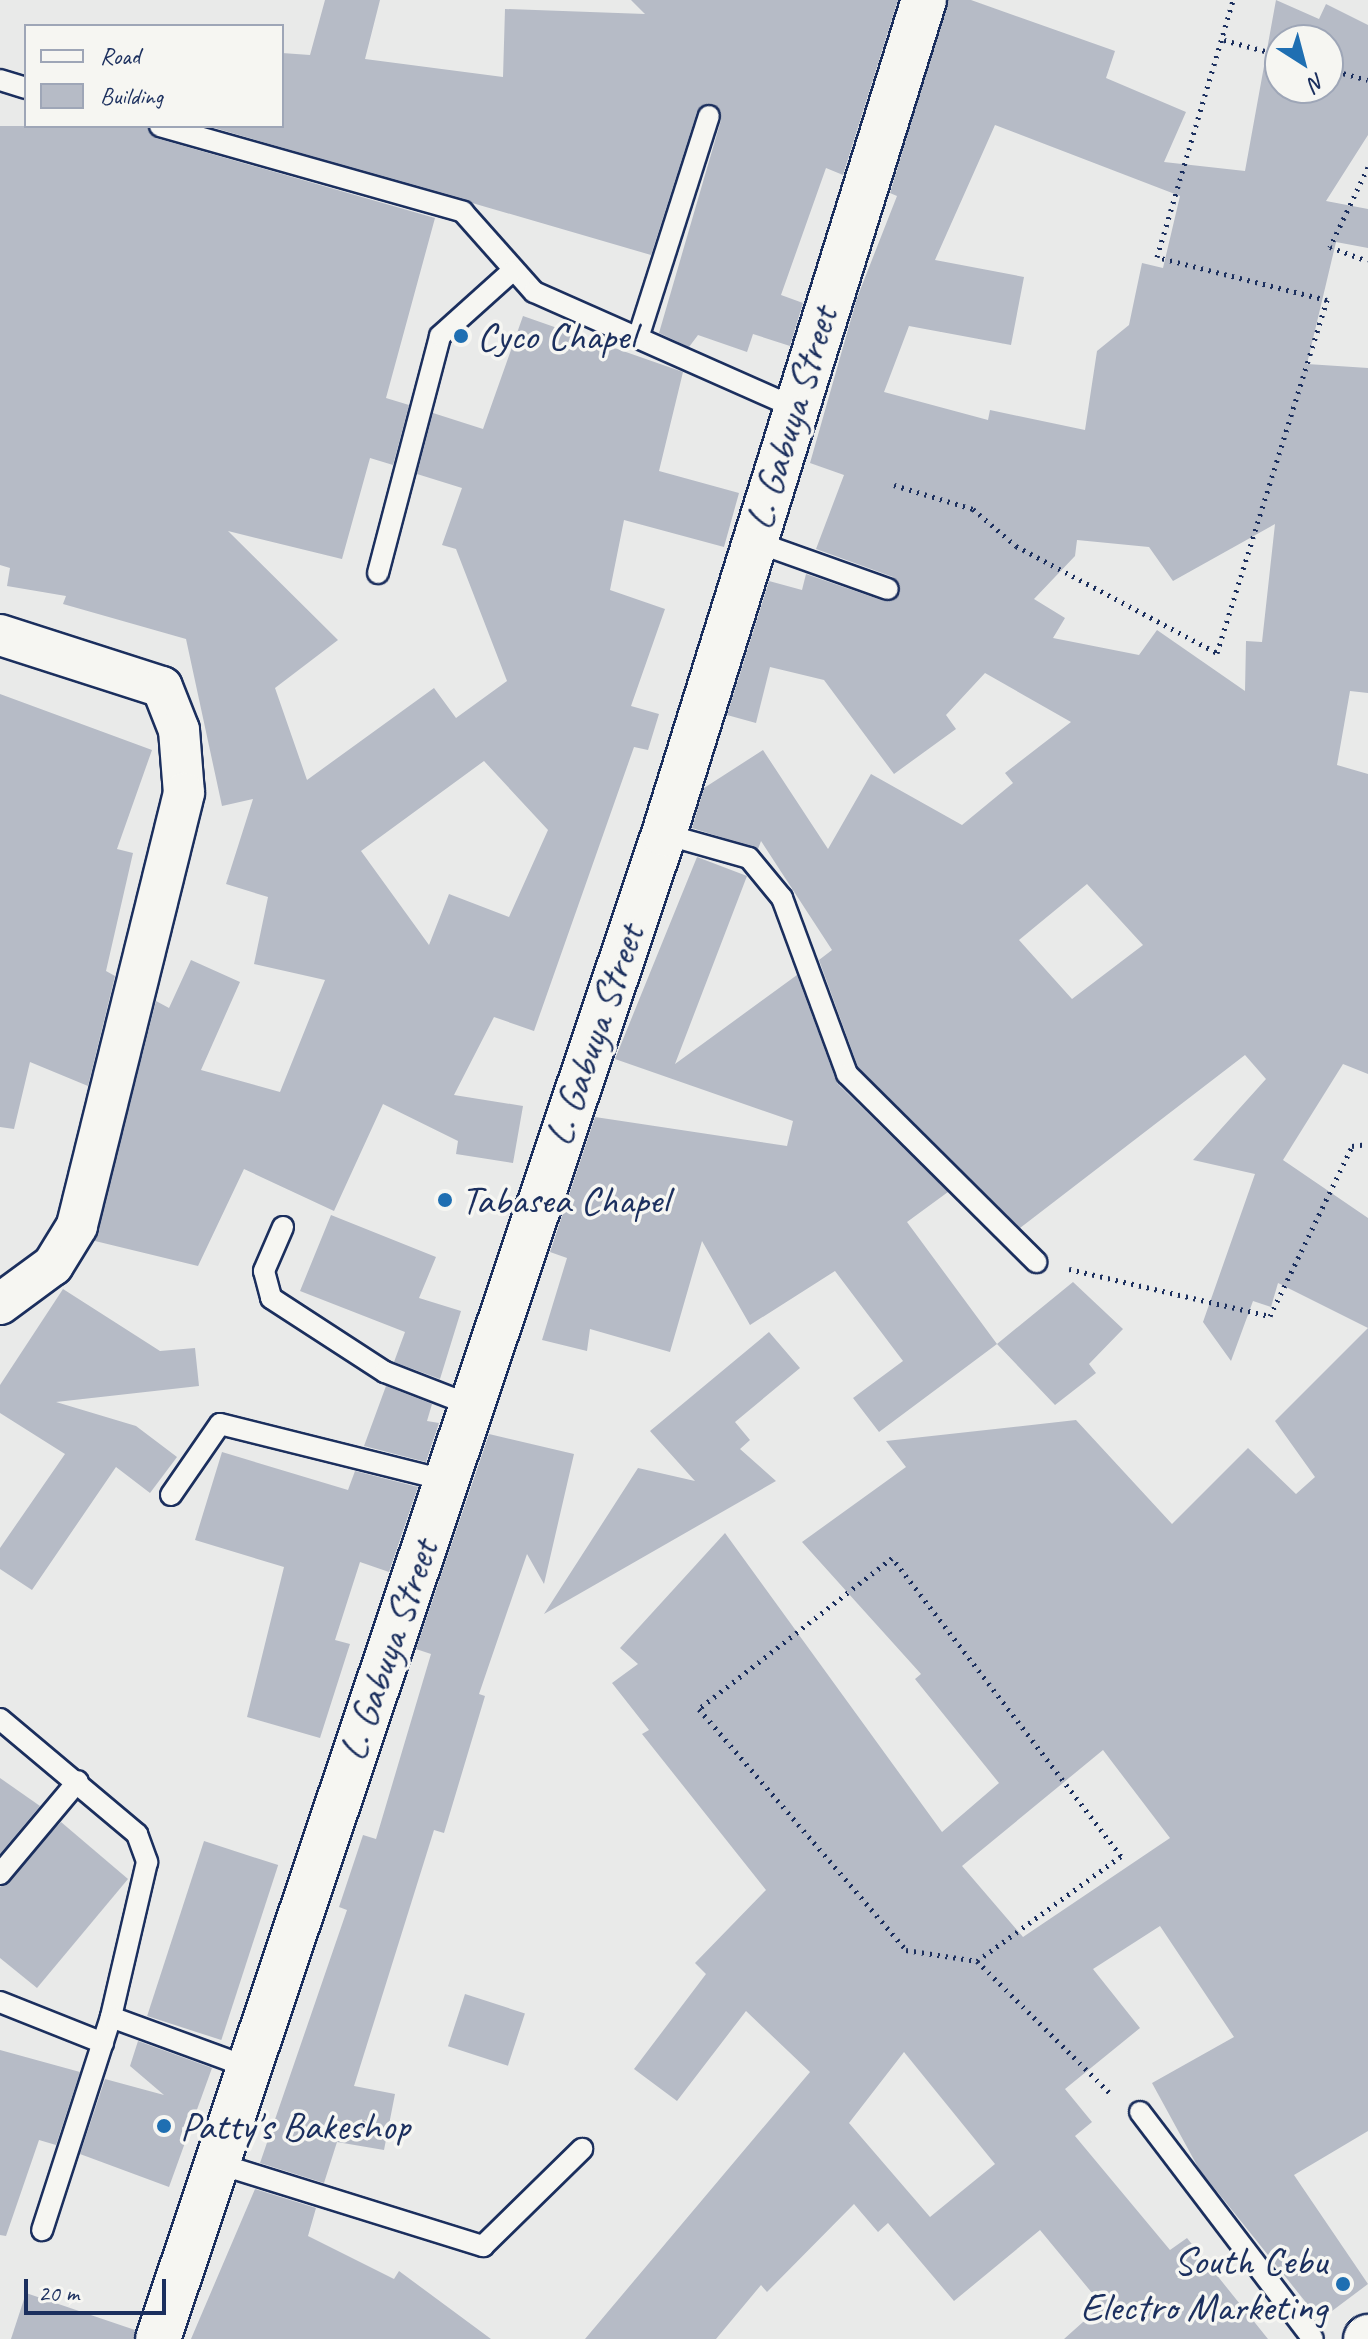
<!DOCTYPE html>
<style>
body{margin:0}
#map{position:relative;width:1368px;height:2339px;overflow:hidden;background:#e9eae9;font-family:Caveat,sans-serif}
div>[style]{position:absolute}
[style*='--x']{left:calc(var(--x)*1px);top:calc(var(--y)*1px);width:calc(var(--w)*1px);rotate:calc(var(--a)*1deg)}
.building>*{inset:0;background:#b6bbc6;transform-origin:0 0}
.path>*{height:5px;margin-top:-2.5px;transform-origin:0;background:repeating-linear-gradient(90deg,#1b2f5e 0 2px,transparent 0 8px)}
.roads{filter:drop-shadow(2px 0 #1b2f5e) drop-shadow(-2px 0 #1b2f5e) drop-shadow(0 2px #1b2f5e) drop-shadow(0 -2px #1b2f5e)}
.service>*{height:20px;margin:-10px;padding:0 10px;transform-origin:10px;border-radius:10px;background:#f6f6f2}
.minor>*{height:40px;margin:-20px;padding:0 20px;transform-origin:20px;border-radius:20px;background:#f6f6f2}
.tertiary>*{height:44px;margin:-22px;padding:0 22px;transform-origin:22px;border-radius:22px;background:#f6f6f2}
.primary>*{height:44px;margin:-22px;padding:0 22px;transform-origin:22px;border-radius:22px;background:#f6f6f2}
.dots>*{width:22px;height:22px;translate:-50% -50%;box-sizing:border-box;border:4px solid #f6f6f2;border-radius:50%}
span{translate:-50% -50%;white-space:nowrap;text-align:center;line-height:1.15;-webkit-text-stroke:7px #f6f6f2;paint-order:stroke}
.poi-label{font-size:40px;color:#1b2f5e}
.left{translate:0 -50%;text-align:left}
.right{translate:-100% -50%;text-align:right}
.street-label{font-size:40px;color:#1b2f5e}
.legend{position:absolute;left:24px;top:24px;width:260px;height:104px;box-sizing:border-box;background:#f6f6f2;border:2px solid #9ea6b7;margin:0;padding:10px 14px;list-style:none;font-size:24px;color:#1b2f5e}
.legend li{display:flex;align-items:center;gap:16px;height:40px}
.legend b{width:40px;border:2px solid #9ea6b7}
.north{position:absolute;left:1264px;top:24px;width:80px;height:80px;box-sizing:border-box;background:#f6f6f2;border:2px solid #9ea6b7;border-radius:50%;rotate:144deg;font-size:22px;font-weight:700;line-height:32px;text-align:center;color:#1b2f5e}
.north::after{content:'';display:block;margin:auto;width:28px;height:36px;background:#1f6fb2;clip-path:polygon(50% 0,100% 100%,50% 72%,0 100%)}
.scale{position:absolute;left:24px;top:2279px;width:142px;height:36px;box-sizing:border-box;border:4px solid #1b2f5e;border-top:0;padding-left:10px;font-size:24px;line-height:28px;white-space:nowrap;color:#1b2f5e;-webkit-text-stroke:6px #f6f6f2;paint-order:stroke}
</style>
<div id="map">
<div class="building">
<div style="clip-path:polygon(325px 0,380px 0,365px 59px,503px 77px,505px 9px,645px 14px,631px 0,898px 0,843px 175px,826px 168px,781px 295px,803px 303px,790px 346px,753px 334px,747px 352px,698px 335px,689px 347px,659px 333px,721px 120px,714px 104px,697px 112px,651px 255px,208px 126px,282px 126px,282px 53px,310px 55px)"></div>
<div style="clip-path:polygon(evenodd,948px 0,971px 0,1115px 51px,1106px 78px,1186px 112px,1164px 162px,1245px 171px,1276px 0,1319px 19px,1326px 4px,1368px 25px,1368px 135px,1326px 201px,1368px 209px,1368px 248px,1336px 242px,1307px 364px,1368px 368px,1368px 693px,1350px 691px,1337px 765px,1368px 774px,1368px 1074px,1343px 1064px,1283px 1160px,1368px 1218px,1368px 2131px,1294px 2175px,1368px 2284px,1320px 2320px,1199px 2169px,1152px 2083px,1234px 2037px,1160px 1926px,1093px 1969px,1140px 2028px,1065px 2089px,1092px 2122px,1075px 2136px,1170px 2250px,1187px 2238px,1268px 2339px,1064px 2339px,1102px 2305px,1040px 2230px,954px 2301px,888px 2223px,878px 2232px,854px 2204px,767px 2292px,761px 2285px,716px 2339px,585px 2339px,810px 2072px,746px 2011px,677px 2101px,634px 2069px,706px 1974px,695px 1963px,766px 1890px,642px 1734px,649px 1730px,612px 1683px,638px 1664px,620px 1648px,725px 1533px,942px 1832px,999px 1783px,915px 1679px,921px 1674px,802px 1542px,906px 1467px,886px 1441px,1076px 1420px,1172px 1524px,1248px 1448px,1296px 1494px,1315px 1477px,1275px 1421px,1368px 1328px,1278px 1283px,1271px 1307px,1253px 1301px,1231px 1361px,1203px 1322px,1255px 1174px,1193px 1160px,1266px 1079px,1245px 1055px,1020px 1228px,858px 1067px,819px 960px,832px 950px,761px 841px,758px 849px,692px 828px,704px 788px,763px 750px,828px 849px,871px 774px,962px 825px,1013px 783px,1005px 773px,1071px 722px,985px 673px,946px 715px,956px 729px,894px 774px,824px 680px,770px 667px,756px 723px,727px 715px,769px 581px,802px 590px,806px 574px,884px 601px,900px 593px,893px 577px,816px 549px,844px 475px,810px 463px,857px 298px,897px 196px,890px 193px,948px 0,1280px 40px,1328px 40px,1328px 88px,1280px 88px,1280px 40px,948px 0,995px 125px,1180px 196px,1163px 268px,1142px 263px,1129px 325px,1097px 351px,1085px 430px,990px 410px,988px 420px,884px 392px,909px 326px,1011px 345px,1024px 277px,935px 260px,995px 125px,948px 0,1275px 524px,1262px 642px,1246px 641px,1245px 691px,1157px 630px,1139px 655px,1053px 638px,1065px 618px,1034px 599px,1075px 556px,1077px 540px,1149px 547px,1173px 581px,1275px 524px,948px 0,1087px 884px,1143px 945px,1072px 999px,1019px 940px,1087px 884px,948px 0,1103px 1750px,1170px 1838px,1023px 1937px,962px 1866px,1103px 1750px,948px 0,904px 2052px,995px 2164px,930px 2217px,849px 2123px,904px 2052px)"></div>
<div style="clip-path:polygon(evenodd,0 126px,147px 126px,156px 138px,435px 218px,386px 398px,409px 405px,393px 465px,370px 458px,342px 559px,228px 531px,338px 640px,275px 688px,307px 780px,434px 688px,456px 718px,507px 681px,456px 549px,442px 545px,462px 488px,417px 474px,433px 413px,483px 429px,523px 316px,683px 372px,659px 471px,739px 493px,724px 547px,624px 520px,610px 590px,665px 609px,631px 706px,659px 714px,648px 750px,634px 747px,534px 1031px,494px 1017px,454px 1095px,523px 1106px,513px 1163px,456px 1154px,458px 1141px,383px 1104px,334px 1211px,244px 1169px,198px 1266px,95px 1241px,156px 1001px,169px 1008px,191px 960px,240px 982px,201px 1070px,280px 1092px,325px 980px,254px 964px,268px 897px,226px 884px,253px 799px,222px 806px,186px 639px,63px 604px,66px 596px,7px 586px,10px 568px,0 565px,0 126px,484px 761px,548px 830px,509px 917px,449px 894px,429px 945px,361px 851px,484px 761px)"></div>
<div style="clip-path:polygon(0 694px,152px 750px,117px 849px,133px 853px,106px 971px,115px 976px,88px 1086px,30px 1062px,14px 1129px,0 1127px)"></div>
<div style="clip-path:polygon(697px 857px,747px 876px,675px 1064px,797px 975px,837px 1083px,948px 1192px,907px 1222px,997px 1344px,879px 1432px,853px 1398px,903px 1361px,835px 1271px,750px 1325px,702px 1241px,670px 1352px,590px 1329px,587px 1351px,542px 1340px,567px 1258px,550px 1252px,595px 1117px,787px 1146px,793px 1121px,615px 1059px)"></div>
<div style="clip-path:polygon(331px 1215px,436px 1257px,419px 1298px,461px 1311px,440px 1379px,394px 1362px,405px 1332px,300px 1291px)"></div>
<div style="clip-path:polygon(1073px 1282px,1123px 1329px,1089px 1364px,1096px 1373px,1055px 1405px,997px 1344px)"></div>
<div style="clip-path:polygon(63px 1289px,160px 1351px,195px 1348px,199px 1386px,56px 1402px,136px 1426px,177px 1457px,150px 1493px,116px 1467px,32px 1590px,0 1569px,0 1548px,65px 1454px,0 1413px,0 1385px)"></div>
<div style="clip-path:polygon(769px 1332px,800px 1368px,735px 1422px,750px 1440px,740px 1449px,776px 1481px,544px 1614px,638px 1468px,695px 1481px,650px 1431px)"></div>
<div style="clip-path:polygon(386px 1386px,432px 1404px,427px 1421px,439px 1423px,426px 1462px,364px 1446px)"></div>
<div style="clip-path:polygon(489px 1434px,574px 1454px,544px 1584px,527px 1554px,479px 1694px,485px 1696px,444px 1833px,434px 1830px,354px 2086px,395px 2094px,384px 2150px,337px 2142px,324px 2183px,260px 2163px,347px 1910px,339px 1907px,363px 1835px,376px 1839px,431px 1654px,416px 1649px)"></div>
<div style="clip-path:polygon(222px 1452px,348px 1490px,355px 1471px,418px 1487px,389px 1572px,360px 1562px,335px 1640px,350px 1644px,320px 1738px,247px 1717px,284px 1567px,195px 1540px)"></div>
<div style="clip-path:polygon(0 1778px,40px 1806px,0 1854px)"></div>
<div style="clip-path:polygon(61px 1822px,128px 1879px,37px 1988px,0 1958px,0 1887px)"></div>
<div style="left:204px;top:1841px;width:78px;height:184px;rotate:18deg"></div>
<div style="left:465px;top:1994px;width:63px;height:55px;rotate:18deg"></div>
<div style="clip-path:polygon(138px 2041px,212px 2068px,169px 2187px,80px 2154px,105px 2079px,164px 2095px,130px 2066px)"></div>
<div style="clip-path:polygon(0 2050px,80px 2072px,56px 2145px,39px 2140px,6px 2236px,0 2235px)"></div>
<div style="clip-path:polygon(255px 2189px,316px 2208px,308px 2236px,394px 2279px,399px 2271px,491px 2339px,191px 2339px)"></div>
<div style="clip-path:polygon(26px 2293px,135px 2330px,134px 2339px,11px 2339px)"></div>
</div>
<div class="path">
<div style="--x:1224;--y:40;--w:58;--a:15"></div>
<div style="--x:1328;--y:69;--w:41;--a:15.4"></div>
<div style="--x:1368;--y:167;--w:89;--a:115.4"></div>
<div style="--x:1330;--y:247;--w:40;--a:20.2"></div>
<div style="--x:894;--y:485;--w:83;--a:16.9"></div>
<div style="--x:973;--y:509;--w:57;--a:40.7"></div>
<div style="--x:1016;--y:546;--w:228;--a:28"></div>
<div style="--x:1217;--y:653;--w:370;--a:-72.7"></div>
<div style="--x:1327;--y:300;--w:175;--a:-165.8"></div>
<div style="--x:1157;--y:257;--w:268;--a:-73.5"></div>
<div style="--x:1069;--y:1269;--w:206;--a:13.2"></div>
<div style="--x:1270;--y:1316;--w:189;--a:-64.2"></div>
<div style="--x:1352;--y:1146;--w:16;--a:-7"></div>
<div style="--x:977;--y:1961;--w:178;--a:-36.1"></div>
<div style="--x:1121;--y:1856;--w:376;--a:-127.5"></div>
<div style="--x:892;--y:1558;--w:245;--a:142"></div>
<div style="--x:699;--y:1709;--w:318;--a:49.3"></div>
<div style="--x:906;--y:1950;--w:72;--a:8.8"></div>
<div style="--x:977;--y:1961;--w:189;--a:44.8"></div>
</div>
<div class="roads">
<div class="service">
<div style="--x:0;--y:80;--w:27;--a:17"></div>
<div style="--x:160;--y:126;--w:315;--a:15.8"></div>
<div style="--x:463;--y:212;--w:107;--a:48.4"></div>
<div style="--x:534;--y:292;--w:283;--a:23.9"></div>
<div style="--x:638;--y:338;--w:233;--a:-72.3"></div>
<div style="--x:753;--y:541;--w:143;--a:19.6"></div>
<div style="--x:378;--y:573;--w:245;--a:-75.3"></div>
<div style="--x:440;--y:336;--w:96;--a:-42"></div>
<div style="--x:664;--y:834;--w:88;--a:15.8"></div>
<div style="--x:749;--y:858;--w:52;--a:50.5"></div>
<div style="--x:782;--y:898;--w:188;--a:69.7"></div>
<div style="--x:847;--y:1074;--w:267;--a:44.8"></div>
<div style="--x:283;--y:1227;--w:48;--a:113.4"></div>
<div style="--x:264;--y:1271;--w:28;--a:75"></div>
<div style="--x:271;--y:1298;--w:136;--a:33"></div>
<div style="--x:385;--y:1372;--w:91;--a:21.2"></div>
<div style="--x:171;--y:1495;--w:86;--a:-55.4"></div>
<div style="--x:220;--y:1424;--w:232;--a:14"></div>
<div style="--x:0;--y:1719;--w:179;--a:40"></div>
<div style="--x:137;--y:1834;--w:30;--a:70"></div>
<div style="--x:147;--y:1862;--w:159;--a:103.1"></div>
<div style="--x:111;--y:2017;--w:224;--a:107.9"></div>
<div style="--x:0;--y:1874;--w:121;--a:-50"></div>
<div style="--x:0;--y:2002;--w:111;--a:21.7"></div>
<div style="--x:111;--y:2017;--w:146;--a:20.1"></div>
<div style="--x:1140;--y:2112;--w:285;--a:52.7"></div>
<div style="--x:216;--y:2163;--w:280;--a:17.3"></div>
<div style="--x:483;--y:2246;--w:139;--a:-44.4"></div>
</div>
<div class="minor">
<div style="--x:0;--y:635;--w:170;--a:17.8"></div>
<div style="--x:162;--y:687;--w:46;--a:68.4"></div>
<div style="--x:179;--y:730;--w:63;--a:85.5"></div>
<div style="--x:184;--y:793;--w:446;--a:103.9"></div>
<div style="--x:77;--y:1226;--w:46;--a:121.6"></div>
<div style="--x:53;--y:1265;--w:66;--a:143.7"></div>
</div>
<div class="tertiary">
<div style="--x:158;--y:2339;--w:1588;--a:-71.42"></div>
<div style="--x:664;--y:834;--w:874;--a:-72.69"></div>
</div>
<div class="primary">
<div style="--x:1366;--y:2339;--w:3;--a:-45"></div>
</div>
</div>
<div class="dots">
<div style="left:461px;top:336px;background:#1f6fb2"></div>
<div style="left:445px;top:1200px;background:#1f6fb2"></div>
<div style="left:164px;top:2126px;background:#1f6fb2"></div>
<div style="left:1343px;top:2284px;background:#1f6fb2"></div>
</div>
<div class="poi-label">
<span class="left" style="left:477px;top:336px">Cyco Chapel</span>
<span class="left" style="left:461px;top:1200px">Tabasea Chapel</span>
<span class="left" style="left:180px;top:2126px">Patty's Bakeshop</span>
<span class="right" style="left:1327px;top:2284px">South Cebu<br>Electro Marketing</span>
</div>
<div class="street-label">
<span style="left:791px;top:418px;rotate:-73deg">L. Gabuya Street</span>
<span style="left:594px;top:1035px;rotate:-71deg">L. Gabuya Street</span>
<span style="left:388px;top:1650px;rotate:-71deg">L. Gabuya Street</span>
</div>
<ul class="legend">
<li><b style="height:10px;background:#f6f6f2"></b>Road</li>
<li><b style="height:22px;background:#b6bbc6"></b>Building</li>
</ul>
<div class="north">N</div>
<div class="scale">20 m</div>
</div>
